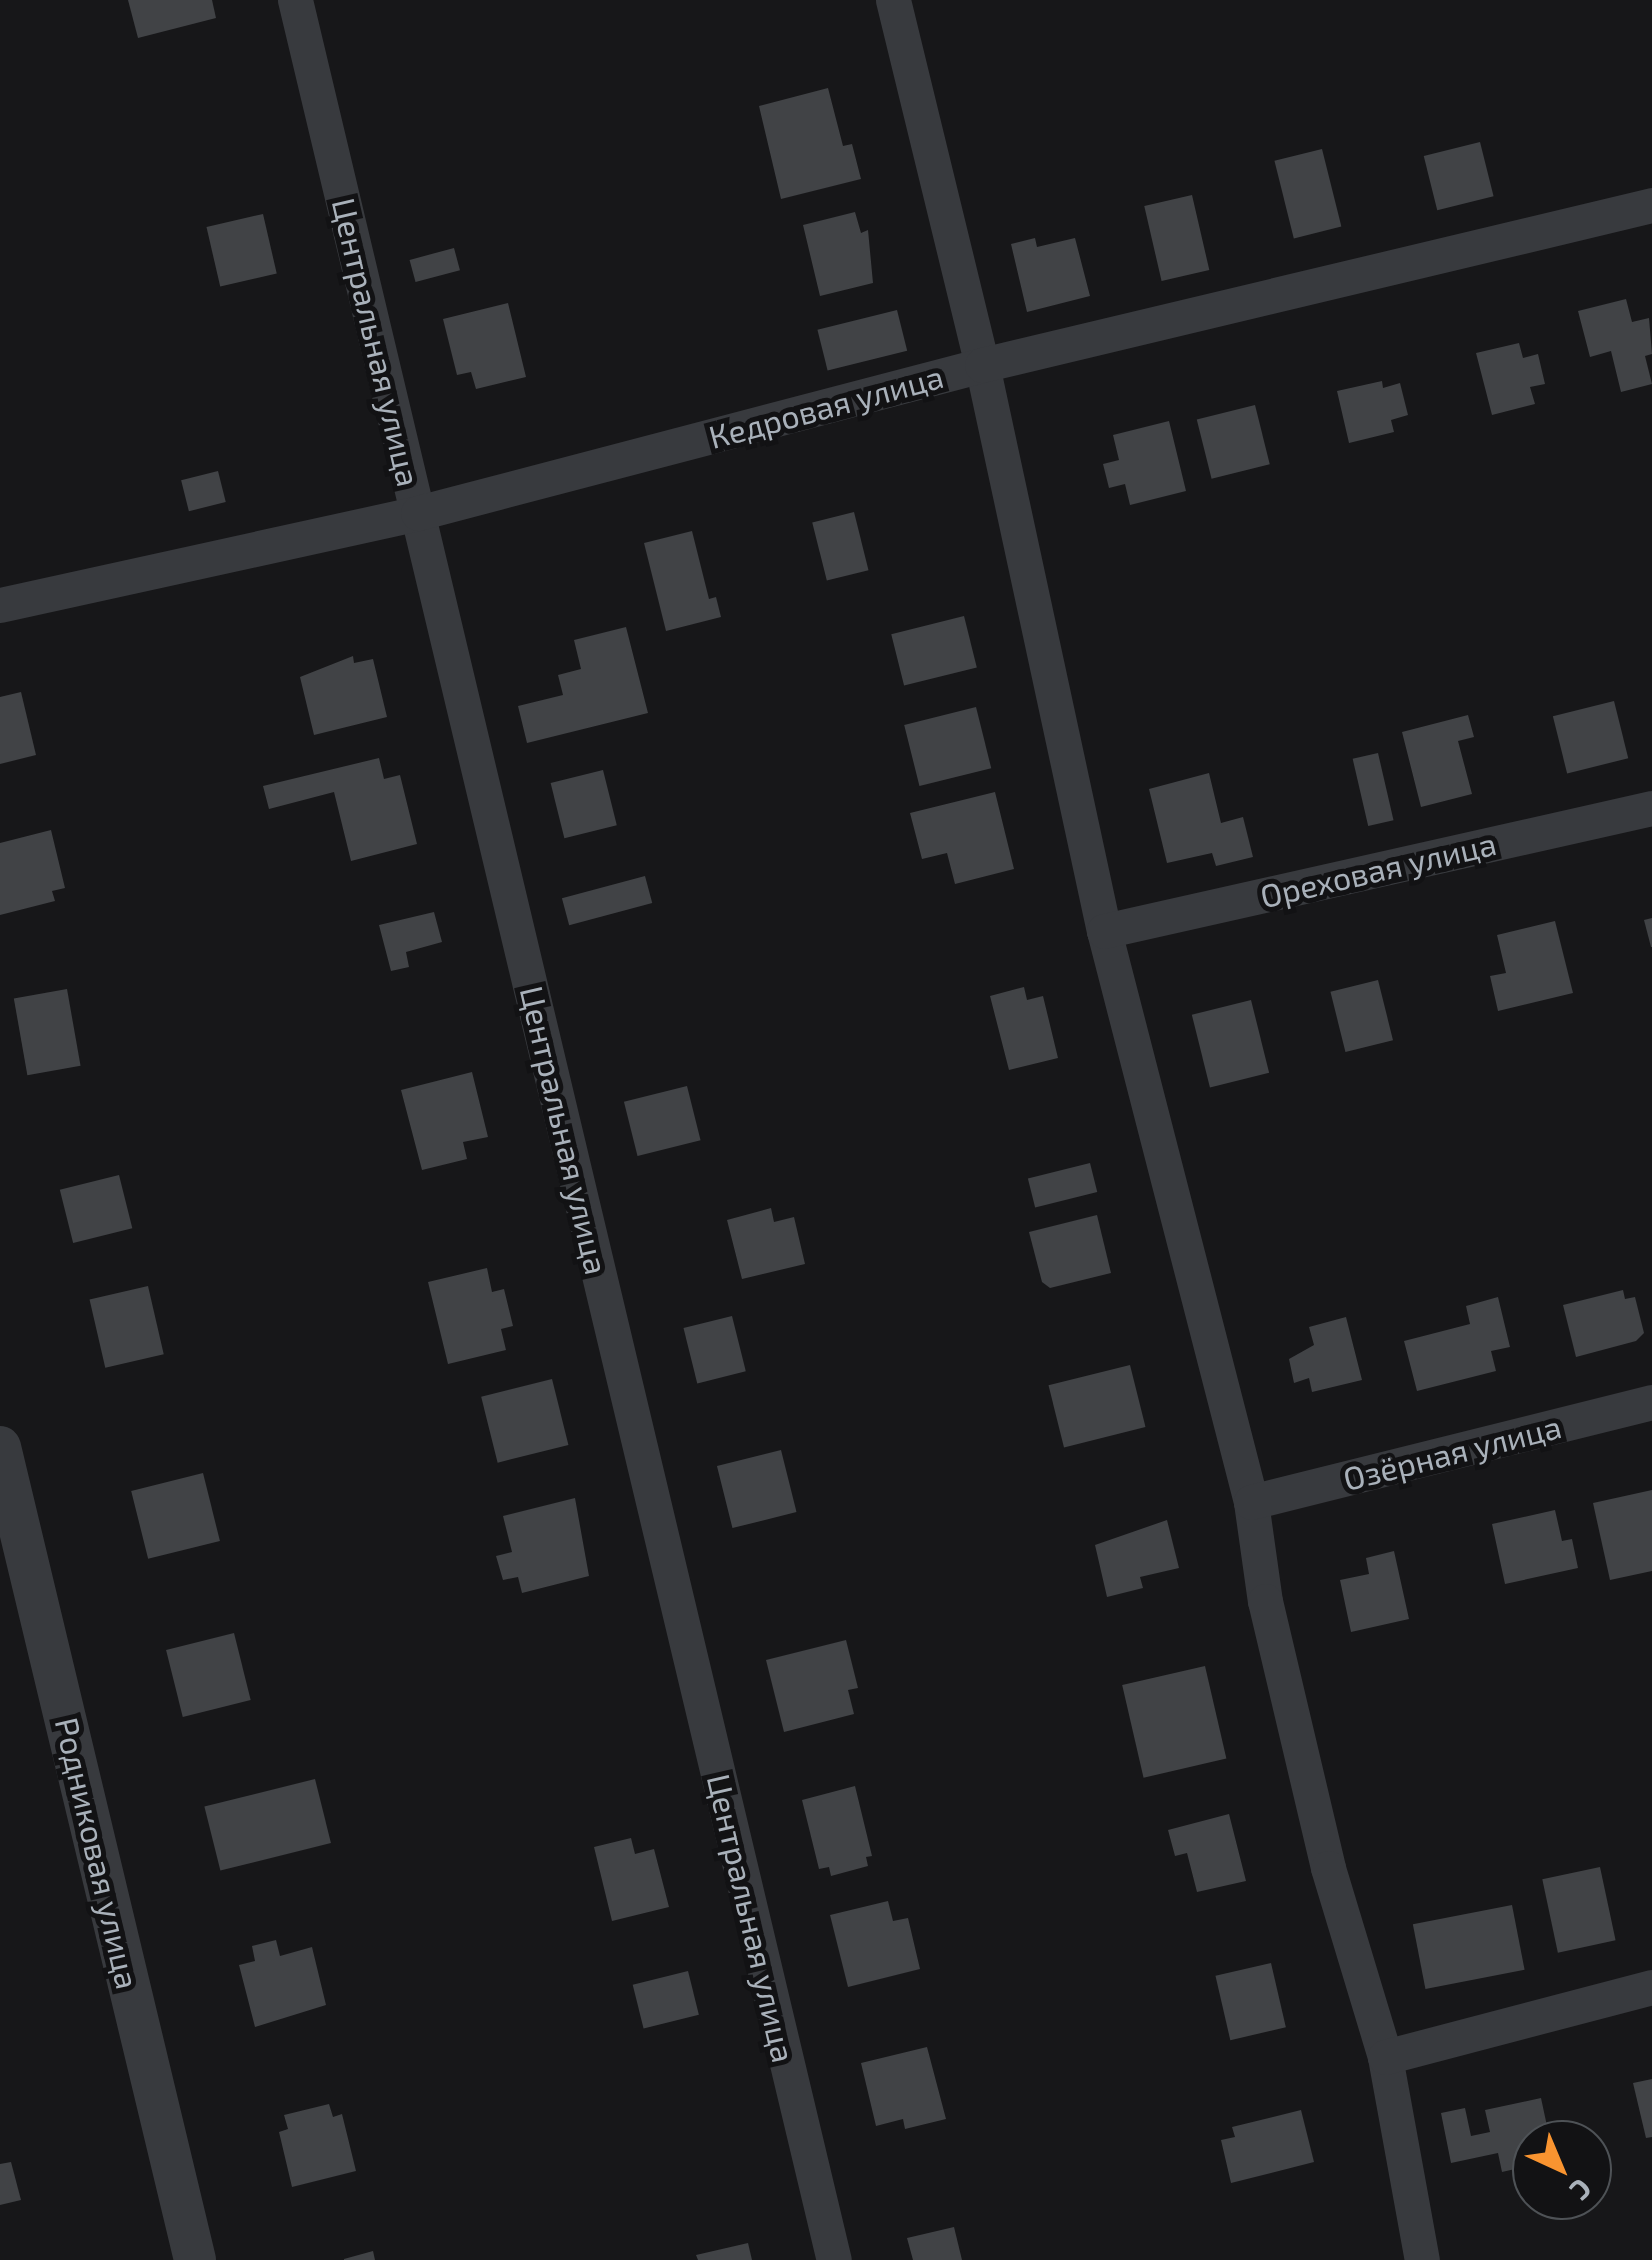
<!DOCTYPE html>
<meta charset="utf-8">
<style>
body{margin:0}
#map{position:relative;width:1652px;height:2260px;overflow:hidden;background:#171719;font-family:"Exo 2",sans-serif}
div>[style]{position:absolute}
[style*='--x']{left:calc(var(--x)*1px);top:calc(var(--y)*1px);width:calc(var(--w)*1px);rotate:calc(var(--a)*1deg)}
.building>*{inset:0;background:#414346;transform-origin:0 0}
.minor>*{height:35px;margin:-17.5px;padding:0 17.5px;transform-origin:17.5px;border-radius:17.5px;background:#383a3e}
.tertiary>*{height:42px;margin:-21px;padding:0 21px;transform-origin:21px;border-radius:21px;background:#383a3e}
span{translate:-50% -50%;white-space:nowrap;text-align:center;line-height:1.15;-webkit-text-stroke:10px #121214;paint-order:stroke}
.street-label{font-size:32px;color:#a9b1ba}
.north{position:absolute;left:1512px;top:2120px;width:100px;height:100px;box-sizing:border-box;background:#121214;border:2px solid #4e5256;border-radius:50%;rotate:136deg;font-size:28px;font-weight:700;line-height:40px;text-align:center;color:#a9b1ba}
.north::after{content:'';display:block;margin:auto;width:35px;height:45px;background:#f99430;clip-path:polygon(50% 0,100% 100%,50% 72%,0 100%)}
</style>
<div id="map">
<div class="building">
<div style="clip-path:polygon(128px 0,212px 0,216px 18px,138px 38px)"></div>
<div style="clip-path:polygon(828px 88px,843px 146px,852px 144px,861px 179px,781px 199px,759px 106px)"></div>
<div style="left:1480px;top:142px;width:56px;height:58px;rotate:76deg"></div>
<div style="left:1322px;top:149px;width:80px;height:49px;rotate:76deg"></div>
<div style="left:1192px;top:195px;width:77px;height:49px;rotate:77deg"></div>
<div style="clip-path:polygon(855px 212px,861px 233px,868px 230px,873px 283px,820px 296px,803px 225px)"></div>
<div style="left:263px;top:214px;width:61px;height:58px;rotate:77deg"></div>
<div style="clip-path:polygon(1035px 238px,1037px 247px,1075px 238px,1090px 296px,1027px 312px,1011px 244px)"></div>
<div style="left:454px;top:248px;width:23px;height:46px;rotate:75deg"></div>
<div style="clip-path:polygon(1626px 299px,1632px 322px,1649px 318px,1652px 354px,1645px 356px,1652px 384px,1621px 392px,1611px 351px,1590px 357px,1578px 311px)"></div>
<div style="clip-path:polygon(508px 303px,526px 377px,476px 389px,471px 372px,457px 375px,443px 319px)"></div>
<div style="left:897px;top:310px;width:42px;height:82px;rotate:76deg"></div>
<div style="clip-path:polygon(1519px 343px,1523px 358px,1538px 354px,1545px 384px,1530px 387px,1535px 404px,1492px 415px,1476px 353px)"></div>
<div style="clip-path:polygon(1382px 381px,1383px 388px,1400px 383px,1408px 415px,1391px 420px,1394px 432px,1349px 443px,1337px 391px)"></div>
<div style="left:1255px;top:405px;width:61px;height:60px;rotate:76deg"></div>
<div style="clip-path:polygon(1169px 421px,1186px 491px,1130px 505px,1125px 484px,1109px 488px,1103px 464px,1119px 460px,1113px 435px)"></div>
<div style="left:218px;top:471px;width:32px;height:38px;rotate:76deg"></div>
<div style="left:854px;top:512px;width:60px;height:43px;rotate:76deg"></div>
<div style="clip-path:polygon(692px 531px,709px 599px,716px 597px,721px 617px,666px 631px,644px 543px)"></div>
<div style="left:964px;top:616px;width:53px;height:75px;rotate:76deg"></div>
<div style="clip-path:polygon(626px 627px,648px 713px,527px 743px,518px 706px,563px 695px,558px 675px,581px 669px,574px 640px)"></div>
<div style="clip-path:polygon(353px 656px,354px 663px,373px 659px,387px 717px,314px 735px,300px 677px)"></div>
<div style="clip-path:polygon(21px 692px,36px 755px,0 764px,0 697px)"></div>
<div style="left:1614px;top:701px;width:59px;height:63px;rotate:76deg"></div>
<div style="left:976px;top:707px;width:63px;height:74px;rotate:76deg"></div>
<div style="clip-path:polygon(1468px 715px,1474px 737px,1458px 741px,1472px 794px,1421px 807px,1402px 732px)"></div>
<div style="left:1378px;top:753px;width:69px;height:26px;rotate:77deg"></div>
<div style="clip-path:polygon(379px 758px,384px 779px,400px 775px,417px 844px,351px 861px,334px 792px,269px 809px,263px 786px)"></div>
<div style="left:603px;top:770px;width:57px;height:54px;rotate:76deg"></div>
<div style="clip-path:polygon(1209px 773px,1221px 823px,1243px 817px,1253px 857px,1216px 866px,1212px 853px,1167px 863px,1149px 789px)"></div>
<div style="clip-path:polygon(995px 792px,1014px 869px,955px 884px,947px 853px,922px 859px,910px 813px)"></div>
<div style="clip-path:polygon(51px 830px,65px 888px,52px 891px,55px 901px,0 915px,0 843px)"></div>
<div style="left:645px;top:876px;width:28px;height:86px;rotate:75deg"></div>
<div style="clip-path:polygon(434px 912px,442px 942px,406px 952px,409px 967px,391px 971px,379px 925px)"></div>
<div style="clip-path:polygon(1652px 918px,1652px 947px,1651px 947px,1644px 920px)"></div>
<div style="clip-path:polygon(1555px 921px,1573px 993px,1498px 1011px,1490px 976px,1506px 973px,1497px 935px)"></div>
<div style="left:1378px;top:980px;width:62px;height:49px;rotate:76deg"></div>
<div style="clip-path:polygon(1024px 987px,1027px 1000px,1043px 996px,1058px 1058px,1009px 1070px,990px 996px)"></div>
<div style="left:67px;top:989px;width:78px;height:54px;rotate:80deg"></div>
<div style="left:1251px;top:1000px;width:75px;height:61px;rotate:76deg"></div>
<div style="clip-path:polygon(472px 1072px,488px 1137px,463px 1142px,467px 1159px,422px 1170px,401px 1090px)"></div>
<div style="left:687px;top:1086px;width:56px;height:65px;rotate:76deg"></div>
<div style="left:1090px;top:1163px;width:30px;height:64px;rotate:76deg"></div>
<div style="left:119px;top:1175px;width:55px;height:61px;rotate:76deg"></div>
<div style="clip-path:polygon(771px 1208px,774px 1222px,794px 1217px,805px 1264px,742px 1279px,727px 1220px)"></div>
<div style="clip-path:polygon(1097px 1215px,1111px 1273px,1050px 1288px,1042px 1282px,1029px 1232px)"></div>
<div style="clip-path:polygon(487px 1268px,492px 1292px,504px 1289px,513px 1326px,501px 1329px,506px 1350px,448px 1364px,428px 1282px)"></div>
<div style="left:148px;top:1286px;width:70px;height:60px;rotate:77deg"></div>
<div style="clip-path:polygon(1623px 1290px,1625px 1299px,1635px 1297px,1644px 1333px,1636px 1341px,1576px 1357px,1563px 1305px)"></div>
<div style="clip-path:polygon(1498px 1297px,1510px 1347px,1491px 1351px,1496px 1371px,1417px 1391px,1404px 1341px,1470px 1324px,1466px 1306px)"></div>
<div style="left:732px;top:1316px;width:57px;height:50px;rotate:76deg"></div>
<div style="clip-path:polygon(1346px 1317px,1362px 1380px,1312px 1392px,1309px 1378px,1294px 1383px,1289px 1359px,1314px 1345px,1309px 1327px)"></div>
<div style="left:1130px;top:1365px;width:64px;height:84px;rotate:76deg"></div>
<div style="left:552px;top:1379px;width:68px;height:73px;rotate:76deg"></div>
<div style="left:781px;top:1450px;width:64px;height:66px;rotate:76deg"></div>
<div style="left:203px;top:1473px;width:70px;height:74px;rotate:76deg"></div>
<div style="clip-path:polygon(1652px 1490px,1652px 1571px,1610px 1580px,1593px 1503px)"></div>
<div style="clip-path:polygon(575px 1498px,589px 1576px,522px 1593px,518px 1577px,503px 1580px,496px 1556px,512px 1552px,503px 1516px)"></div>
<div style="clip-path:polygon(1555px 1510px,1562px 1541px,1572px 1539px,1578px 1568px,1505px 1584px,1492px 1524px)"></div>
<div style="clip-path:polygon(1167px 1520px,1179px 1568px,1140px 1577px,1143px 1588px,1107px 1597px,1095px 1545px)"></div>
<div style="clip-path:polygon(1394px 1551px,1409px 1619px,1351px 1632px,1340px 1580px,1369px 1574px,1366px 1558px)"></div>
<div style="left:234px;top:1633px;width:69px;height:70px;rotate:76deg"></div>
<div style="clip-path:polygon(846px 1640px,858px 1688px,848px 1690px,854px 1714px,784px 1732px,766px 1660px)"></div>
<div style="left:1205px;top:1666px;width:95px;height:85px;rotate:77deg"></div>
<div style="left:315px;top:1779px;width:66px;height:114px;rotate:76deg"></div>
<div style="clip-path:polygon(855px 1786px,872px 1856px,866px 1857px,868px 1866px,831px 1876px,829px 1867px,819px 1869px,802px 1800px)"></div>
<div style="clip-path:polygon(1229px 1814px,1246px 1881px,1197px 1892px,1187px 1853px,1175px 1856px,1168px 1830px)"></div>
<div style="clip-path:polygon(631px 1838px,635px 1854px,654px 1849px,669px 1907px,612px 1921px,594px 1847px)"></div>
<div style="left:1600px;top:1867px;width:75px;height:59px;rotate:78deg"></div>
<div style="clip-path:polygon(888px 1901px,893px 1921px,908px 1918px,920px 1969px,848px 1987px,830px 1915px)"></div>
<div style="left:1512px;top:1905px;width:66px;height:101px;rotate:79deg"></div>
<div style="clip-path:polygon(276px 1940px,280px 1956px,312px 1947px,326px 2005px,255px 2027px,239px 1965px,255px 1961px,252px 1946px)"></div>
<div style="left:1271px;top:1963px;width:66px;height:57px;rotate:77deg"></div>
<div style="left:688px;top:1971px;width:45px;height:57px;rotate:76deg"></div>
<div style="clip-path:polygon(927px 2047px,946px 2119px,905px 2129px,903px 2119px,876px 2126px,861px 2063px)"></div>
<div style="clip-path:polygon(1652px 2079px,1652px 2137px,1646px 2138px,1633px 2083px)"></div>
<div style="clip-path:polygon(1541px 2098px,1550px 2140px,1532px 2140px,1532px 2165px,1502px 2172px,1498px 2153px,1451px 2163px,1441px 2113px,1465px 2108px,1471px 2136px,1490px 2132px,1485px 2110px)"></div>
<div style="clip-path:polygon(329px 2104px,333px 2117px,342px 2114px,356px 2171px,292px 2187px,279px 2132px,288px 2129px,284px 2115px)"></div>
<div style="clip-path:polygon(1301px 2110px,1314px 2162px,1231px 2183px,1221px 2140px,1235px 2137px,1232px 2127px)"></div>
<div style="clip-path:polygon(11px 2162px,21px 2200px,0 2205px,0 2164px)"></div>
<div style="clip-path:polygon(954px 2227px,962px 2260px,913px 2260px,907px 2238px)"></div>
<div style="clip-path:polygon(748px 2243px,752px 2260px,698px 2260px,696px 2255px)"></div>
<div style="clip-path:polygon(373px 2251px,375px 2260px,344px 2260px,344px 2259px)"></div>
</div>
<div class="minor">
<div style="--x:295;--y:0;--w:2323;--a:76.59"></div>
<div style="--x:893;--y:0;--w:376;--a:76.3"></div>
<div style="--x:982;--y:365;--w:579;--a:77.84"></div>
<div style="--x:1104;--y:931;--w:590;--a:75.56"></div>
<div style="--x:1251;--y:1502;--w:100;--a:82"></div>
<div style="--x:1265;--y:1601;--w:274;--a:76.7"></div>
<div style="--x:1328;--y:1868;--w:197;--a:73.2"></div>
<div style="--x:1385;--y:2057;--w:206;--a:79.7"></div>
<div style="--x:0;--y:605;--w:428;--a:-12.4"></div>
<div style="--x:418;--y:513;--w:583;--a:-14.7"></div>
<div style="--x:982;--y:365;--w:689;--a:-13.43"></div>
<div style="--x:1104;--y:931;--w:562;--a:-12.65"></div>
<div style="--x:1251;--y:1502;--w:413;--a:-14"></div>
<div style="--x:1385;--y:2057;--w:276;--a:-14.7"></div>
</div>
<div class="tertiary">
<div style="--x:0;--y:1447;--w:836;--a:76.51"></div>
</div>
<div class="street-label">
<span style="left:377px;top:342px;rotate:77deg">Центральная улица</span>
<span style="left:826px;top:406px;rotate:-15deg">Кедровая улица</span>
<span style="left:1378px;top:869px;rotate:-13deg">Ореховая улица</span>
<span style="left:565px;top:1130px;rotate:77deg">Центральная улица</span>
<span style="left:1452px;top:1452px;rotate:-14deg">Озёрная улица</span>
<span style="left:98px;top:1853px;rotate:77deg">Родниковая улица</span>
<span style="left:752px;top:1918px;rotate:77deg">Центральная улица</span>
</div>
<div class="north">С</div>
</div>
